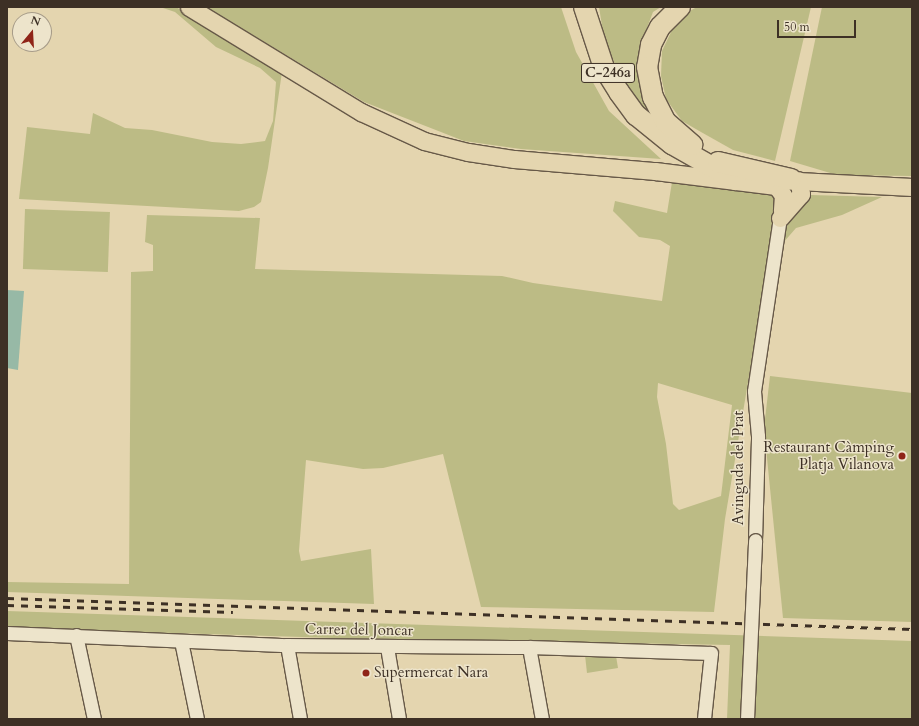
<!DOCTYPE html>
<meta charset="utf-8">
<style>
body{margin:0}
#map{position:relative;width:919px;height:726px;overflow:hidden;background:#e4d5af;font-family:Cardo,serif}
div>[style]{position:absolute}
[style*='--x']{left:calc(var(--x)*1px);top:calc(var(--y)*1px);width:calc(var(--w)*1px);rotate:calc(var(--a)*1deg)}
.green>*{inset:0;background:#bcbb85;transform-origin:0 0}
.water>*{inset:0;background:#97b9a6}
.roads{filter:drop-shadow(1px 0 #675948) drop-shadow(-1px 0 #675948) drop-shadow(0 1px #675948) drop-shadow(0 -1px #675948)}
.minor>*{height:13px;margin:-6.5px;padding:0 6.5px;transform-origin:6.5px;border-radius:6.5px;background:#ede4cb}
.major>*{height:17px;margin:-8.5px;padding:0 8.5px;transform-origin:8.5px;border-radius:8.5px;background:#e4d5af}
.highway>*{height:20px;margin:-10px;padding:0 10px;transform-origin:10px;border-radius:10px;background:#e4d5af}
.rail>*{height:3px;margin-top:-1.5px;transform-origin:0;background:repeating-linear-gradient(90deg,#3d3025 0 7px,transparent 0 14px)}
.bridges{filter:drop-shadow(1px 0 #675948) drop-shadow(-1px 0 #675948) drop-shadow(0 1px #675948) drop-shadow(0 -1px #675948)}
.minor-bridge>*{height:13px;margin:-6.5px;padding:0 6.5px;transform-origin:6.5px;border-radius:6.5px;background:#ede4cb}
.dots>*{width:11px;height:11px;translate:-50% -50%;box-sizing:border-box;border:2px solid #ede4cb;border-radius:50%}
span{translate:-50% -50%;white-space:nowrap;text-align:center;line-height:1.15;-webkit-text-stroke:3px #ede4cb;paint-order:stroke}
.shield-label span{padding:1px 3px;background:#ede4cb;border:1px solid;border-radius:3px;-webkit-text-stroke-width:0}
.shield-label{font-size:14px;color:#3d3025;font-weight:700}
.poi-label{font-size:15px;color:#3d3025}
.right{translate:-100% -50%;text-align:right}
.left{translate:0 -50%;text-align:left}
.street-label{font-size:15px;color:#3d3025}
.frame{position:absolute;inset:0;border:8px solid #3d3025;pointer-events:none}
.north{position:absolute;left:12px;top:12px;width:40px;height:40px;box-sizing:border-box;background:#ede4cb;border:1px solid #a79c89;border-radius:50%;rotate:18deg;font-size:11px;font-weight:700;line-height:16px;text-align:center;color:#3d3025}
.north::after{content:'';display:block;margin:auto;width:14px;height:18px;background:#8f2418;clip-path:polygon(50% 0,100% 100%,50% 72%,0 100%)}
.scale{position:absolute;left:777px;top:20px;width:79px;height:18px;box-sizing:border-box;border:2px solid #3d3025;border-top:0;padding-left:5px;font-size:12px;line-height:14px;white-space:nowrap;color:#3d3025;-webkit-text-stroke:3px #ede4cb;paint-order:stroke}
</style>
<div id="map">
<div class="green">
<div style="clip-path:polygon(160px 7px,176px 7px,282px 72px,268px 168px,261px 202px,254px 207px,239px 211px,19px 199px,27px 127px,90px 134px,93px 113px,125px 128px,152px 130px,212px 142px,241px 144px,265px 141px,273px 121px,276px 82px,260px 68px,216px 47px,175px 12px)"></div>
<div style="clip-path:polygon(206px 7px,561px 7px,576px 52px,609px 111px,661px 159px,521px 149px,464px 141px,364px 102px)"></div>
<div style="clip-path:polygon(599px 7px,661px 7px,653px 12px,639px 49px,639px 81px,656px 120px,636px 104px,624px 85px,604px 38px)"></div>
<div style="clip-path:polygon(697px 7px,811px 7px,775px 161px,733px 150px,701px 132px,682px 121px,666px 99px,661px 76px,662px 51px,672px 30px,684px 14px)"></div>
<div style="clip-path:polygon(822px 7px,912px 7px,912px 176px,837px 175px,790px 161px)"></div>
<div style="clip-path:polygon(evenodd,672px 182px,777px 192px,778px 204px,725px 519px,714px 612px,481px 607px,443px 454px,383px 468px,363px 469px,306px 460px,299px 551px,301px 561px,371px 549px,374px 604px,7px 592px,7px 582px,129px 584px,131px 272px,153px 271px,153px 245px,145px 242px,147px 215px,260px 218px,255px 269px,502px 276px,533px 283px,662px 301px,670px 246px,660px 240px,639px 237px,613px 211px,615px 201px,667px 213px,672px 182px,658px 383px,732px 405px,721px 496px,679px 510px,673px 504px,666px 444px,657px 397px,658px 383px)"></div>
<div style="clip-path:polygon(811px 195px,882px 197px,842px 215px,796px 228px,783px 243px,789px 216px)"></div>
<div style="left:25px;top:209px;width:85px;height:60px;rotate:2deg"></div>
<div style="clip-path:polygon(770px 376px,912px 393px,912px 622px,783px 618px,764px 428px)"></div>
<div style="clip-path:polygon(7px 611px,912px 641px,912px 719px,727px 719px,730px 645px,334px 638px,7px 628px)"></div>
<div style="clip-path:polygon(585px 655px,616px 656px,618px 668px,587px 673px)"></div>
</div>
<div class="water">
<div style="clip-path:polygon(7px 290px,24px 291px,18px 370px,7px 368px)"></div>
</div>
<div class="roads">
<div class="minor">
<div style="--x:755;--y:540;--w:104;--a:-88.3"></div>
<div style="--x:758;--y:436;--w:45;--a:-95.1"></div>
<div style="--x:754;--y:391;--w:175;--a:-81.5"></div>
<div style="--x:7;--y:633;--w:280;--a:2.5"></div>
<div style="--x:287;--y:645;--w:242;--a:0.5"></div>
<div style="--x:529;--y:647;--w:182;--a:1.9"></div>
<div style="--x:711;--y:653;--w:66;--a:96.1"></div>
<div style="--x:76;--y:635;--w:86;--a:77.9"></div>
<div style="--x:181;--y:641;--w:80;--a:78.4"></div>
<div style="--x:287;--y:645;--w:75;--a:80"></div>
<div style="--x:387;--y:647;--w:73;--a:80.5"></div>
<div style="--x:529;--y:647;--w:73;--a:79.8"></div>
</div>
<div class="major">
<div style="--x:189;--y:7;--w:202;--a:31.4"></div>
<div style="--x:361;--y:112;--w:69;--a:24.7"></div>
<div style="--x:424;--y:141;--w:45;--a:14"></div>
<div style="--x:468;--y:152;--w:47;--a:8.7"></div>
<div style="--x:514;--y:159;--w:142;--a:4.9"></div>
<div style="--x:655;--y:171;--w:122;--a:7.1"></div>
<div style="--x:776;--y:186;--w:11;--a:52"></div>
<div style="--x:783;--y:195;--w:16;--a:94"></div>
<div style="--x:779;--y:180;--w:133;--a:3"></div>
<div style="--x:780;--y:218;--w:32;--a:-49"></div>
<div style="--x:801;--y:194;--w:14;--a:-102"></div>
</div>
<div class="highway">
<div style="--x:584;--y:7;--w:64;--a:71.8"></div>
<div style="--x:604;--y:68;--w:28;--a:58"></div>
<div style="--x:619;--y:92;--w:29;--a:54"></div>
<div style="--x:636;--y:115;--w:46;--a:38.9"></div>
<div style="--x:672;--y:144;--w:73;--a:29.7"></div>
<div style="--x:680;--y:7;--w:28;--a:135"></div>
<div style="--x:660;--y:27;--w:20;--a:117"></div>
<div style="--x:651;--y:45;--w:22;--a:100"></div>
<div style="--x:647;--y:67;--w:31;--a:79"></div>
<div style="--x:653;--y:97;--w:28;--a:63"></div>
<div style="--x:666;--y:122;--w:35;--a:41"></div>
<div style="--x:718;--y:162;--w:75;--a:13.1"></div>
</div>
</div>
<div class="rail">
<div style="--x:7;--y:598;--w:906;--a:1.96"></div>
<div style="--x:7;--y:605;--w:226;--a:1.8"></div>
</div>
<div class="bridges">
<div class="minor-bridge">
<div style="--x:747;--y:719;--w:179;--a:-87.4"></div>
</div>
</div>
<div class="dots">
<div style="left:902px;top:456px;background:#8f2418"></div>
<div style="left:366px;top:673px;background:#8f2418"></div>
</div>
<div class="shield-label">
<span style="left:608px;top:73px">C-246a</span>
</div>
<div class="poi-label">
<span class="right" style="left:894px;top:456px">Restaurant Càmping<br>Platja Vilanova</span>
<span class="left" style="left:374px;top:673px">Supermercat Nara</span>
</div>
<div class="street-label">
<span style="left:739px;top:468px;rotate:-90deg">Avinguda del Prat</span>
<span style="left:359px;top:630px;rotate:1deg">Carrer del Joncar</span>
</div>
<div class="frame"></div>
<div class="north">N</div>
<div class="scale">50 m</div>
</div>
